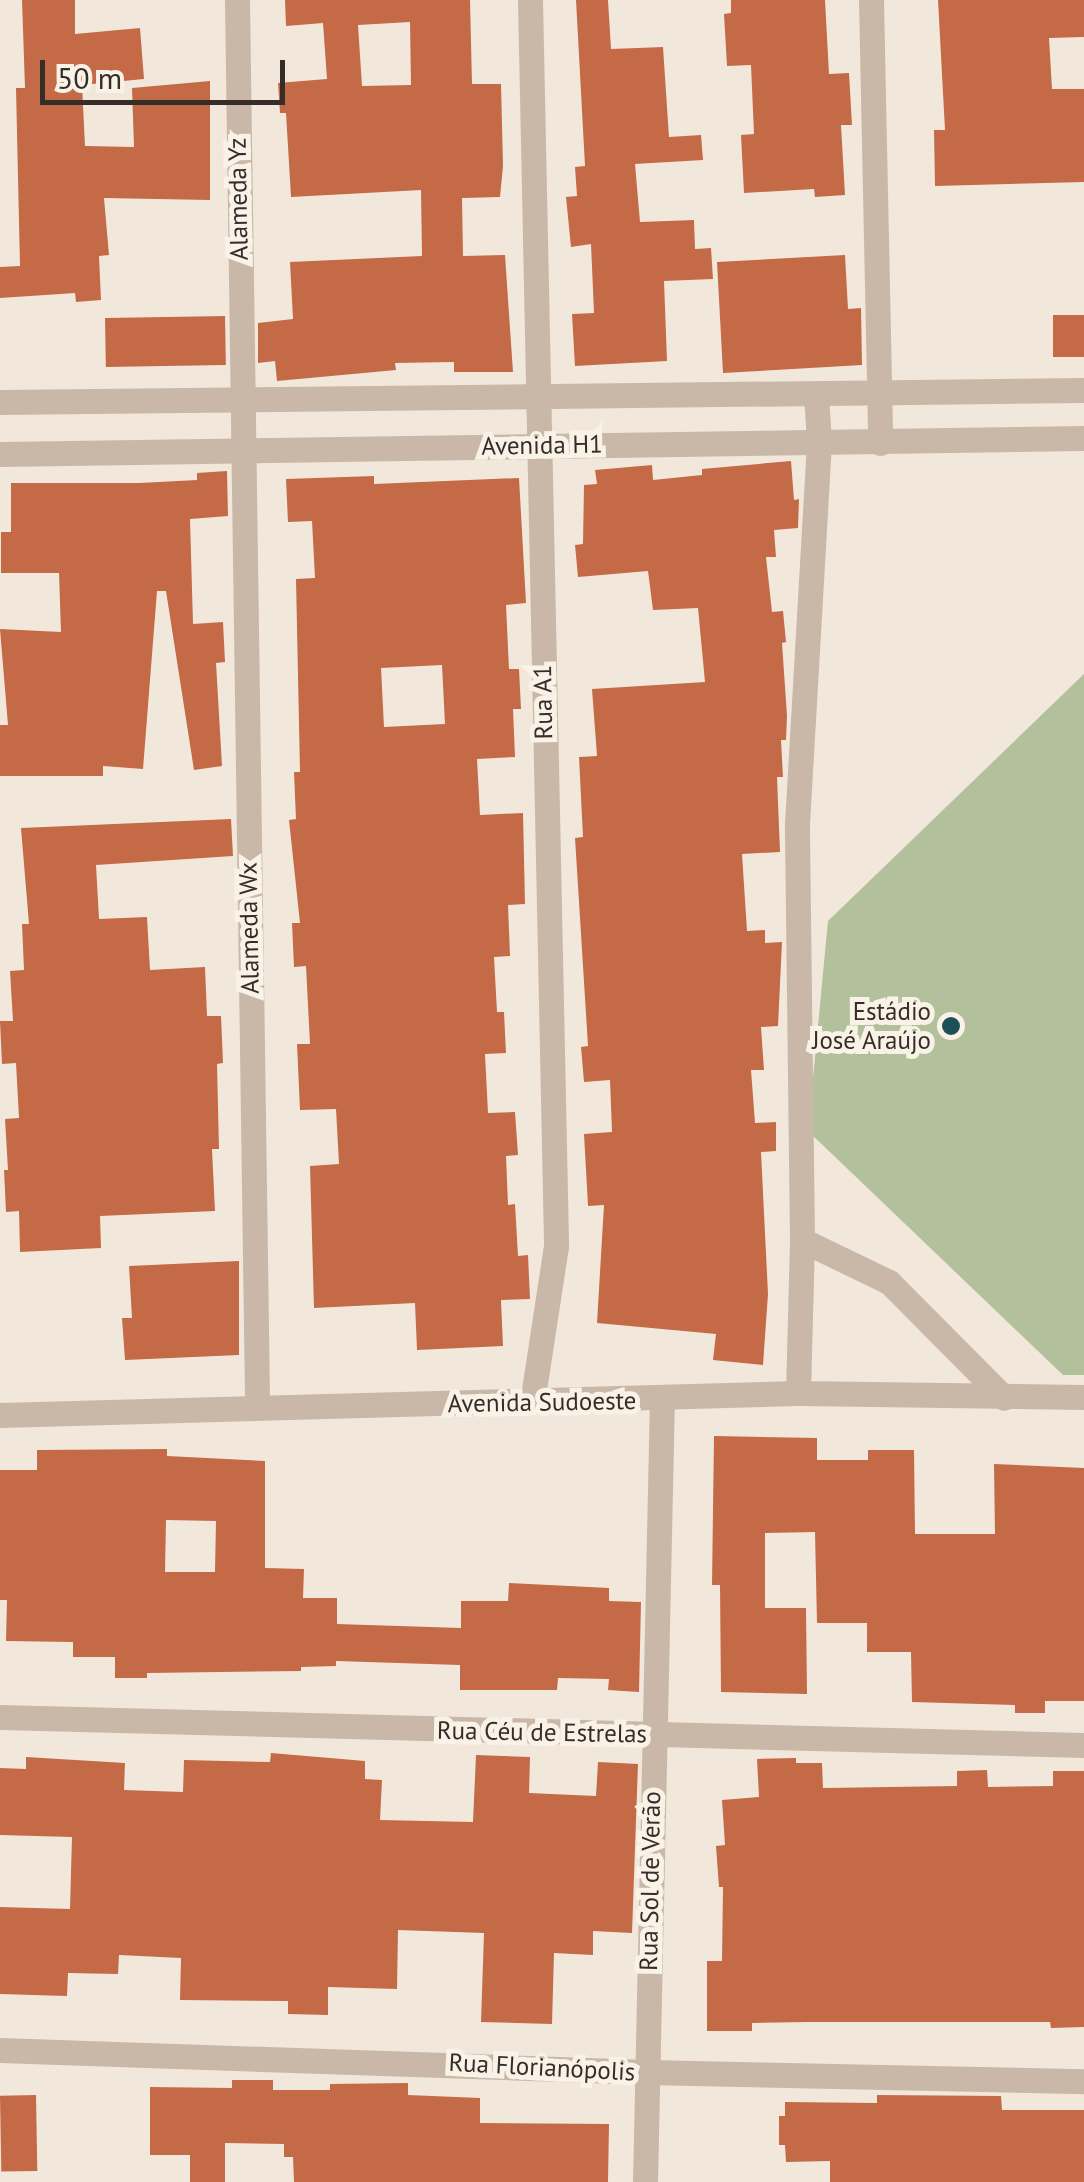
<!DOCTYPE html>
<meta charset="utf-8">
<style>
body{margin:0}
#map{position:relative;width:1084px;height:2182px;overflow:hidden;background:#f1e8db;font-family:"PT Sans",sans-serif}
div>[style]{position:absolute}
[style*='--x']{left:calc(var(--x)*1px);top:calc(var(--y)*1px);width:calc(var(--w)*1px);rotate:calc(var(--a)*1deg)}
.green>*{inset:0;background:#b2c09b}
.building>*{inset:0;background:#c46a46;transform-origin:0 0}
.minor>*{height:25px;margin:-12.5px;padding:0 12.5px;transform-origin:12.5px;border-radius:12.5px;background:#c9b8a7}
.tertiary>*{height:25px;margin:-12.5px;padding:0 12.5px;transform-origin:12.5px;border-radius:12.5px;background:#c9b8a7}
.dots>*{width:28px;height:28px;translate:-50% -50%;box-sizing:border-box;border:5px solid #f9f2e7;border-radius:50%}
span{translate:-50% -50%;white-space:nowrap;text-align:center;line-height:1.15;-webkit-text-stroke:10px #f9f2e7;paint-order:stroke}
.street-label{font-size:25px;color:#362d28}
.poi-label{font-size:25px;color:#362d28}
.right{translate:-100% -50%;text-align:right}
.scale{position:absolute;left:40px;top:60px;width:245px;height:45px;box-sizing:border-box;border:5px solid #362d28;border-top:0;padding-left:12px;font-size:30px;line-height:35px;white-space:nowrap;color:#362d28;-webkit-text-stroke:8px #f9f2e7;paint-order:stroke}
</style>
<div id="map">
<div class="green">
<div style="clip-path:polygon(1084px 674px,1084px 1375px,1063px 1375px,808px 1131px,828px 921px)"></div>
</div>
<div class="building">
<div style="clip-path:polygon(22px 0,75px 0,75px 34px,140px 28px,144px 79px,82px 85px,85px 146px,134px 147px,132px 88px,210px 81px,210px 200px,104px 198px,109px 255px,99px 256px,101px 300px,76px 302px,75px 293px,0 298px,0 267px,20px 266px,16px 88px,25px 88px)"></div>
<div style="clip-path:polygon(evenodd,285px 0,470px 0,472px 84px,501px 84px,503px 166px,500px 197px,462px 198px,463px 256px,505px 255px,513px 372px,454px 372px,454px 362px,395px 363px,396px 370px,277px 381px,275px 361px,258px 363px,258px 323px,293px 319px,290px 262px,422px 256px,421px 190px,291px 197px,286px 113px,280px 113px,278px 83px,327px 79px,323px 23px,286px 26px,285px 0,410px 22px,411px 85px,362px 86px,358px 25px,410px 22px)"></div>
<div style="clip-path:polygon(576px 0,608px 0,611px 49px,663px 47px,669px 137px,701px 135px,703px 160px,635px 164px,640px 222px,694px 220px,695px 249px,711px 248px,713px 279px,664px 281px,667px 361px,575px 366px,572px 314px,594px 313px,591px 244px,571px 247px,566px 197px,577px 196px,575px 167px,585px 166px)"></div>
<div style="clip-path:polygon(731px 0,825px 0,829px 74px,849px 73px,852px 125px,841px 125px,845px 195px,815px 197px,814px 189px,744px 193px,741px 135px,754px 134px,751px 65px,727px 66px,724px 14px,731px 13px)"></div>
<div style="clip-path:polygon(938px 0,1084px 0,1084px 37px,1049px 38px,1052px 89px,1084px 89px,1084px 182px,935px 186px,934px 130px,945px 130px)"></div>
<div style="clip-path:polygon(845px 255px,848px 309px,861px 308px,862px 365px,723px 373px,717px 262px)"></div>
<div style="left:1084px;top:315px;width:42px;height:31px;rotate:90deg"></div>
<div style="left:225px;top:316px;width:49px;height:120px;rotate:89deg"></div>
<div style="clip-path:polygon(791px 461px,794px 500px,799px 499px,798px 528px,774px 530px,776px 557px,766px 557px,772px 612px,783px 611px,786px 642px,782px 643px,787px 716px,786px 740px,781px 740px,783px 777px,777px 777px,780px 852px,742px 854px,747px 931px,765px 930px,765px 943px,782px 942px,778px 1026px,761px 1027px,764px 1070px,751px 1070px,755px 1123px,776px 1122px,776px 1151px,761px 1152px,768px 1294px,763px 1365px,713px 1360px,716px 1334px,597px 1323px,604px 1205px,588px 1206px,584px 1134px,612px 1132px,610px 1080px,584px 1082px,581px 1047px,588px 1046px,575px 838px,583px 837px,579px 757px,597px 756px,592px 689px,705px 682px,698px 608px,653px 610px,648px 571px,578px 577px,575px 545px,583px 544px,584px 485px,597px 484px,595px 470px,652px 465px,653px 480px,702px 475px,702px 469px)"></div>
<div style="clip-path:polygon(227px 471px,228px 516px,190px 519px,193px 624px,223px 622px,225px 662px,216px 663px,222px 766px,194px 770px,166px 591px,157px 591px,143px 769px,103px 766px,103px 776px,0 776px,0 725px,8px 725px,0 629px,61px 632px,59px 573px,1px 573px,1px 532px,11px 532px,11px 483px,140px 483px,197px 480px,197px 473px)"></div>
<div style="clip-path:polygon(evenodd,374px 476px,374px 484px,519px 478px,526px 603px,506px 605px,509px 669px,519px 669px,521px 709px,513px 709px,515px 757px,477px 759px,480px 815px,523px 813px,525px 904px,508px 905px,510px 956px,494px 957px,497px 1012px,504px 1012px,506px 1053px,485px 1054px,488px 1113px,515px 1112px,518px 1155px,506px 1156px,508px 1205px,515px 1204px,518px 1256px,528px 1255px,530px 1299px,501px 1300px,503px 1346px,417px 1350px,415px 1303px,314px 1308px,310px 1166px,339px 1164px,336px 1109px,300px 1110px,297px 1044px,310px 1044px,306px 966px,294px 967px,292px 923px,300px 923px,289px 820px,296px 819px,294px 772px,300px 772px,296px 579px,315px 578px,312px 521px,288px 522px,286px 479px,374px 476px,442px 665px,445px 724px,384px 727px,381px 668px,442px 665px)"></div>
<div style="clip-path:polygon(231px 819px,233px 856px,96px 865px,99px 919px,147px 917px,150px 970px,205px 967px,207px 1016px,221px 1016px,223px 1063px,217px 1064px,219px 1149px,212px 1149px,215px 1211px,100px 1216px,101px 1248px,20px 1252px,19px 1211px,6px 1212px,4px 1170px,8px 1170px,5px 1119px,19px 1118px,16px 1063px,2px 1064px,0 1021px,13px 1021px,10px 971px,24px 970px,22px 924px,29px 924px,21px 828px)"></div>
<div style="clip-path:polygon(239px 1261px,239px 1355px,125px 1360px,122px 1318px,132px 1318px,129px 1266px)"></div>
<div style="clip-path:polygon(714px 1436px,817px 1438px,817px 1460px,868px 1460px,868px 1450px,914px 1450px,915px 1534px,995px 1534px,994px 1464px,1084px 1468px,1084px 1701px,1045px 1701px,1045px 1713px,1015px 1713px,1015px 1705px,912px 1702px,911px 1652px,867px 1652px,867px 1623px,817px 1623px,815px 1532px,765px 1533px,765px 1608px,806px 1608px,807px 1694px,721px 1692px,720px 1585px,712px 1585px)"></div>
<div style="clip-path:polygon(evenodd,167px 1449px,167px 1456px,265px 1461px,265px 1568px,304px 1569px,303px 1598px,337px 1598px,337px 1624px,461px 1628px,461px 1601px,508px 1601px,509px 1583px,609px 1588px,609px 1601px,641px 1602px,639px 1692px,608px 1690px,609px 1679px,558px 1678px,557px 1690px,460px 1690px,460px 1665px,336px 1661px,336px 1666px,301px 1667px,301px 1671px,147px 1673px,147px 1678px,115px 1678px,115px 1657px,73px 1657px,73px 1642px,6px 1641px,7px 1600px,0 1600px,0 1470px,37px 1470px,37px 1450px,167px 1449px,166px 1520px,216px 1521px,215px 1572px,165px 1572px,166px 1520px)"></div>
<div style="clip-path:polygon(271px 1753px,365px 1761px,365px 1779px,382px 1780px,380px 1820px,473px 1822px,476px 1755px,530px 1757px,529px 1793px,596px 1796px,598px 1762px,638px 1764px,632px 1933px,593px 1931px,593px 1955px,554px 1953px,552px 2024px,481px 2022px,484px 1933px,398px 1930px,397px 1989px,328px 1987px,328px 2015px,288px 2014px,288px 2001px,180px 2000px,181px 1958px,119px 1955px,118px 1974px,68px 1973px,67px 1996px,0 1994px,0 1907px,70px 1909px,72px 1837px,0 1835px,0 1768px,26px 1769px,26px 1757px,125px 1763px,124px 1790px,183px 1792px,184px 1760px,270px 1762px)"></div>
<div style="clip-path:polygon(796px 1758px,796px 1763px,822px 1763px,823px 1788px,957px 1786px,957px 1771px,987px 1770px,988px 1787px,1053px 1786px,1053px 1771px,1084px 1771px,1084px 2027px,1051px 2028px,1050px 2022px,808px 2022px,752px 2023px,752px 2031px,707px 2031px,707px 1961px,722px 1961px,723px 1887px,719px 1887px,716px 1846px,725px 1845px,722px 1800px,759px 1797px,757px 1759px)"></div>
<div style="clip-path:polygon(232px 2080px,273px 2080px,273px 2090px,330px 2090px,330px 2084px,408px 2083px,408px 2095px,480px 2098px,480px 2123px,609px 2124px,608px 2182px,294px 2182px,293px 2157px,284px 2157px,284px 2144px,225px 2143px,225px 2182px,190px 2182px,190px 2155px,150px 2155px,150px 2087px,232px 2088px)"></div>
<div style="left:36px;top:2095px;width:76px;height:36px;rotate:89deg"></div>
<div style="clip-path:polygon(877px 2095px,1001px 2096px,1002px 2110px,1084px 2110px,1084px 2182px,830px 2182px,830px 2161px,786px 2162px,785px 2145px,779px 2145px,779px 2116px,785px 2116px,785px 2102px,877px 2103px)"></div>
</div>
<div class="minor">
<div style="--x:237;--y:0;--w:1405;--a:89.18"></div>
<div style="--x:530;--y:0;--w:1246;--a:88.8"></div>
<div style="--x:556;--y:1246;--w:159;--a:98.7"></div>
<div style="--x:871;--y:0;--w:443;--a:88.8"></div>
<div style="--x:0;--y:402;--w:1084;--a:-0.63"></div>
<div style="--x:0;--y:454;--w:1084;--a:-0.85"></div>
<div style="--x:802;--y:1240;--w:97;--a:25.8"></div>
<div style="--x:889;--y:1282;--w:163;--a:45.2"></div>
<div style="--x:798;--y:1393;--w:153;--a:-88.5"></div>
<div style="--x:802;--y:1240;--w:416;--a:-90.7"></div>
<div style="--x:797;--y:824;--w:384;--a:-86.7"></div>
<div style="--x:819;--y:441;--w:47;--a:-93.7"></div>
<div style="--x:0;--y:1717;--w:1084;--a:1.48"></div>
<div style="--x:0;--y:2050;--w:647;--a:1.95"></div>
<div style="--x:647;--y:2072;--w:437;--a:1.2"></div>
<div style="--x:645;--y:2182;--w:783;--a:-88.76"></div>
</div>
<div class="tertiary">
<div style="--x:0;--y:1415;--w:798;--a:-1.58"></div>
<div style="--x:798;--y:1393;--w:286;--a:0.8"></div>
</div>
<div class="dots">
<div style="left:951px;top:1026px;background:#1e5157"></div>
</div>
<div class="street-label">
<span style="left:238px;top:199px;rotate:-91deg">Alameda Yz</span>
<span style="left:542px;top:445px;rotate:-1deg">Avenida H1</span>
<span style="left:543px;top:702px;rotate:-91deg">Rua A1</span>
<span style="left:249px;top:928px;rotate:-91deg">Alameda Wx</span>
<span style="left:542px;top:1402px;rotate:-1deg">Avenida Sudoeste</span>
<span style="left:542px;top:1732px;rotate:1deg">Rua Céu de Estrelas</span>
<span style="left:650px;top:1881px;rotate:-89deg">Rua Sol de Verão</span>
<span style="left:542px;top:2067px;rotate:3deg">Rua Florianópolis</span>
</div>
<div class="poi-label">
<span class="right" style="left:931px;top:1026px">Estádio<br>José Araújo</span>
</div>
<div class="scale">50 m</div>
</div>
